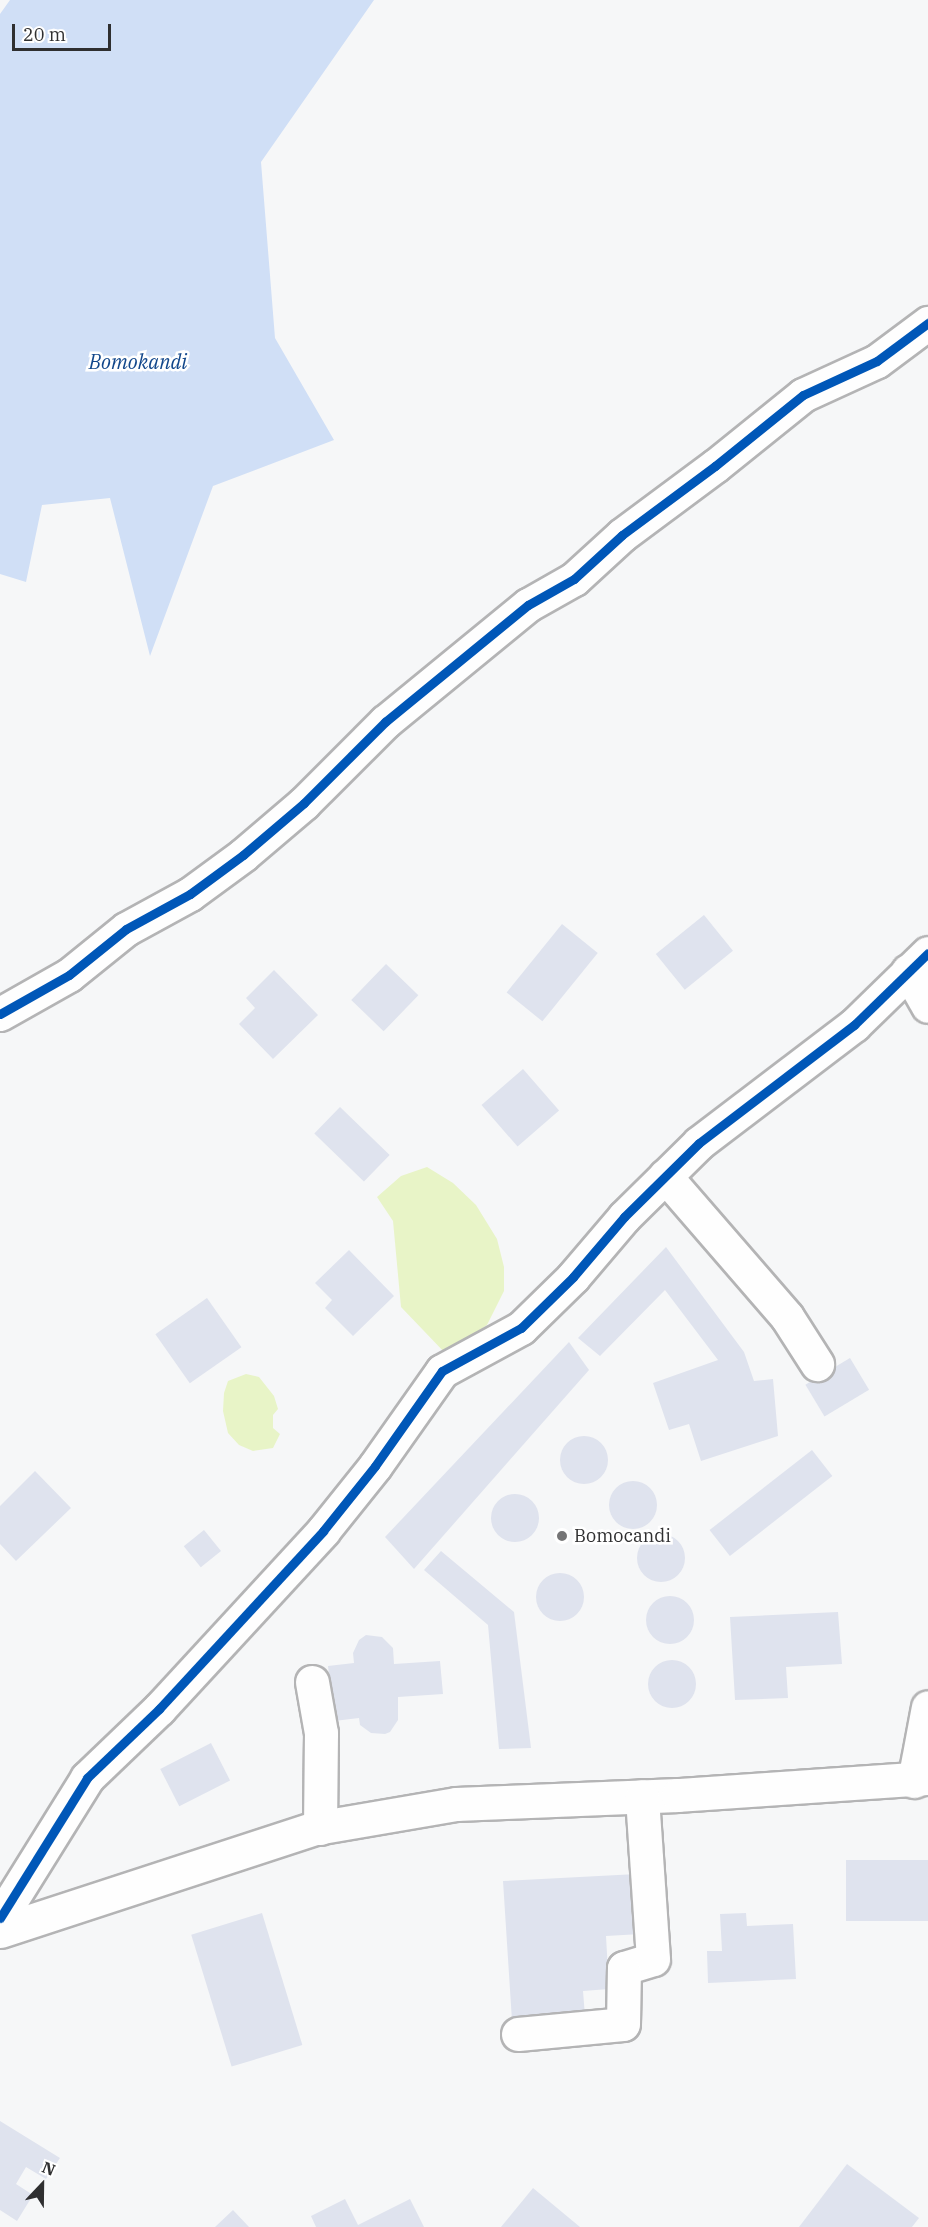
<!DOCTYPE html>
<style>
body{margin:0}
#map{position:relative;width:928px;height:2227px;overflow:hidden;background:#f6f7f8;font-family:"IBM Plex Serif",serif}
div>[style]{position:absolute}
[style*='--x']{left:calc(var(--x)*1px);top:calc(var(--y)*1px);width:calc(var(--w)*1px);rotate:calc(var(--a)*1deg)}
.green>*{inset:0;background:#e8f4c7}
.water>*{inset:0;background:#d0dff6}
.building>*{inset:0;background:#dfe3ee;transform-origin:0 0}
.round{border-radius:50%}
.roads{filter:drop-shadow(2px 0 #b4b4b5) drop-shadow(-2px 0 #b4b4b5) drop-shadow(0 2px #b4b4b5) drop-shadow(0 -2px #b4b4b5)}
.minor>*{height:33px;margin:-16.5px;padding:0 16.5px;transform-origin:16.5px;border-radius:16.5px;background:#fefefe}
.cycleway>*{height:9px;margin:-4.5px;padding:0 4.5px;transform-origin:4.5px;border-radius:4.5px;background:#0057b8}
.dots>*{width:16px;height:16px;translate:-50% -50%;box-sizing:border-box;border:3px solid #fff;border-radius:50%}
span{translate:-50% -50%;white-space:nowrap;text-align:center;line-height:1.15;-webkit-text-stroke:5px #fff;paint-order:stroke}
.poi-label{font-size:18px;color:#2f2f30}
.left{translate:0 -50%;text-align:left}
.water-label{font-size:20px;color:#12478b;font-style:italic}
.north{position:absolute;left:12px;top:2155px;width:60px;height:60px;-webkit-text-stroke:4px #fff;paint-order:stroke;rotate:22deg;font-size:16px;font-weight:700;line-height:24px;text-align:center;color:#2f2f30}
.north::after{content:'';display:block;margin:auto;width:21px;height:27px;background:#2f2f30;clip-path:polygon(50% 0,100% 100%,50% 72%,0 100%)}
.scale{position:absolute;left:12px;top:24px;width:99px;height:27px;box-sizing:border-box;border:3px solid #2f2f30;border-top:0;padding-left:8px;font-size:18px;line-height:21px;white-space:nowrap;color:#2f2f30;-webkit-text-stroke:4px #fff;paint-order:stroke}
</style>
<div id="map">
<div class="green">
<div style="clip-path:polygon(427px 1167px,453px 1183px,476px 1205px,497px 1239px,504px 1267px,504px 1291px,487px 1325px,446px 1354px,401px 1307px,393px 1221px,377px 1197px,401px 1176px)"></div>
<div style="clip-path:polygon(246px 1374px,259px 1377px,274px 1396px,278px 1409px,273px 1415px,273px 1428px,280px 1434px,273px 1448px,253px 1451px,239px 1445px,228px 1433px,223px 1411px,224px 1393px,228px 1381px)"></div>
</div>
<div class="water">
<div style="clip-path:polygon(10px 0,374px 0,261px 162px,275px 338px,334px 440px,213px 486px,150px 656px,110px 498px,42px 505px,26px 582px,0 574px,0 14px)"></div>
</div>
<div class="building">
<div style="left:704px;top:915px;width:46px;height:62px;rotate:51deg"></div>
<div style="left:562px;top:924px;width:46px;height:88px;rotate:39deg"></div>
<div style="left:386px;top:964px;width:45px;height:50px;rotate:44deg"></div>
<div style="clip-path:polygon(274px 970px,318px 1015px,273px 1059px,239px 1024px,255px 1008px,246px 998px)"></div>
<div style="left:523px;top:1069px;width:55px;height:55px;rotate:49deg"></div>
<div style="left:340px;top:1107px;width:69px;height:37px;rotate:44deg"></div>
<div style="clip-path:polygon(666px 1247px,744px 1352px,754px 1381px,773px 1379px,778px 1436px,701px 1461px,689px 1424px,669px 1430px,653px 1383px,718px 1360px,665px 1290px,600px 1356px,578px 1338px)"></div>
<div style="clip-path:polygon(349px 1250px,394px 1296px,353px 1336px,325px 1308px,332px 1300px,315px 1283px)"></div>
<div style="left:207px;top:1298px;width:60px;height:63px;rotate:55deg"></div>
<div style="clip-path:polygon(569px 1342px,589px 1370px,414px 1569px,385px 1537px)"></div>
<div style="left:850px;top:1358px;width:37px;height:52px;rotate:59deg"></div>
<div class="round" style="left:560px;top:1436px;width:48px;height:48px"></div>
<div style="left:812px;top:1450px;width:33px;height:130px;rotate:52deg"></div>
<div style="clip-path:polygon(35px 1471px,71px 1508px,16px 1561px,0 1544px,0 1506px)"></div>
<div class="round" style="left:609px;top:1481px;width:48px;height:48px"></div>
<div class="round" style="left:491px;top:1494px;width:48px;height:48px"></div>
<div style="left:204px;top:1530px;width:27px;height:26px;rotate:51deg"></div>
<div class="round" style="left:637px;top:1534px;width:48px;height:48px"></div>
<div style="clip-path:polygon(441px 1551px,514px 1612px,531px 1748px,499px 1749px,488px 1625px,424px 1570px)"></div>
<div class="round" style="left:536px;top:1573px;width:48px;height:48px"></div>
<div class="round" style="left:646px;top:1596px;width:48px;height:48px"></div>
<div style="clip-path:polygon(838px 1612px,842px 1664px,786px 1667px,788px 1698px,735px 1700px,730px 1617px)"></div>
<div style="clip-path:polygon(366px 1635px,382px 1637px,393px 1648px,394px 1664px,440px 1661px,443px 1694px,398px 1697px,398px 1720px,390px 1732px,385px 1734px,371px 1733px,360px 1725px,359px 1718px,334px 1721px,328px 1666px,354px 1663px,353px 1653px,359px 1640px)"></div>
<div class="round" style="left:648px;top:1660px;width:48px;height:48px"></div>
<div style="left:211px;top:1743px;width:42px;height:57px;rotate:63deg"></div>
<div style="left:928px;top:1860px;width:61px;height:82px;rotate:90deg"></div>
<div style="clip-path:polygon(637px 1874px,641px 1934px,606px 1936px,609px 1989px,583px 1991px,585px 2016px,512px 2021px,503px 1881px)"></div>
<div style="left:262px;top:1913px;width:138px;height:74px;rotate:73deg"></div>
<div style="clip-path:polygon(746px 1913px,747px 1926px,793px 1924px,796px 1979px,708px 1983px,707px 1951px,722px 1951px,720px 1914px)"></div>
<div style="clip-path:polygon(0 2121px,60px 2158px,46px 2179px,26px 2167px,16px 2184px,33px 2195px,17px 2221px,0 2210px)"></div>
<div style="clip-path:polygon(847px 2164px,919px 2218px,912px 2227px,799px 2227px)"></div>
<div style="clip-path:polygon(533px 2188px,580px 2227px,501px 2227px)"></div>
<div style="clip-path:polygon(345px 2199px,358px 2225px,410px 2199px,424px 2227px,316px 2227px,311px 2216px)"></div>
<div style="clip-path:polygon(233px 2210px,249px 2227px,215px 2227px)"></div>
</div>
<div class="roads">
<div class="minor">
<div style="--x:908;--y:971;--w:40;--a:60.3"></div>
<div style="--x:0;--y:1014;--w:79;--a:-29.5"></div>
<div style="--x:69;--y:975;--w:73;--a:-38.9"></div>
<div style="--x:126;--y:929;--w:73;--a:-28.7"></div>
<div style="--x:190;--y:894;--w:66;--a:-36.3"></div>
<div style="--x:243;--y:855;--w:80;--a:-40.4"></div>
<div style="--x:304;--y:803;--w:115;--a:-45"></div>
<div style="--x:385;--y:722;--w:185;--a:-39.3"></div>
<div style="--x:528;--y:605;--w:53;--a:-29.5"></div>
<div style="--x:574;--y:579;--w:65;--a:-42.5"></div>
<div style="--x:622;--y:535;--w:116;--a:-36.6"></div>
<div style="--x:715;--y:466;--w:113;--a:-38.9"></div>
<div style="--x:803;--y:395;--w:81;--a:-24.7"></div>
<div style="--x:877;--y:361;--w:64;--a:-36.7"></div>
<div style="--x:665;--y:1176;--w:186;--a:49.1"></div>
<div style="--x:787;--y:1317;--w:56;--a:57.4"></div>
<div style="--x:312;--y:1682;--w:52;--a:80"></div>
<div style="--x:321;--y:1733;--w:95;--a:90.6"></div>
<div style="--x:914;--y:1781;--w:75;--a:-79.3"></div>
<div style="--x:0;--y:1918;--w:165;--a:-58.1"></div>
<div style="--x:87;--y:1778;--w:100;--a:-43.8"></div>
<div style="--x:159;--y:1709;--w:242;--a:-47.3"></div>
<div style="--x:323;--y:1531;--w:83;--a:-51.3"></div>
<div style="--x:375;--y:1466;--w:116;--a:-54.8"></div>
<div style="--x:442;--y:1371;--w:90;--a:-28.6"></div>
<div style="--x:521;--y:1328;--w:73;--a:-44.4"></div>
<div style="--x:573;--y:1277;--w:79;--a:-49.6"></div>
<div style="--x:624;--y:1217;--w:105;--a:-44.6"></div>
<div style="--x:699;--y:1143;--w:195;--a:-37.3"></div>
<div style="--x:854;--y:1025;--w:103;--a:-44.2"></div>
<div style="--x:0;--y:1931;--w:332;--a:-18.1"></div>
<div style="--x:316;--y:1828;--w:142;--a:-9.7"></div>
<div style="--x:456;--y:1804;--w:222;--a:-2.3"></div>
<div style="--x:678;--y:1795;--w:251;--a:-3.9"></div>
<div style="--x:518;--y:2034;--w:105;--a:-5.4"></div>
<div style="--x:623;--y:2024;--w:56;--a:-89"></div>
<div style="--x:624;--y:1968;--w:30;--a:-17"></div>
<div style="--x:653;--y:1959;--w:163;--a:-93.9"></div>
</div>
</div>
<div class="cycleway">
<div style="--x:0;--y:1014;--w:79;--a:-29.5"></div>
<div style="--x:69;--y:975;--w:73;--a:-38.9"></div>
<div style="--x:126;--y:929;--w:73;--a:-28.7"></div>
<div style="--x:190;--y:894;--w:66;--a:-36.3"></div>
<div style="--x:243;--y:855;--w:80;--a:-40.4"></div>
<div style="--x:304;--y:803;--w:115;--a:-45"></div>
<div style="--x:385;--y:722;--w:185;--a:-39.3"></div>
<div style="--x:528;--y:605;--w:53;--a:-29.5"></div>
<div style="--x:574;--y:579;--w:65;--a:-42.5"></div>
<div style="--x:622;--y:535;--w:116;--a:-36.6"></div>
<div style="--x:715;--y:466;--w:113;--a:-38.9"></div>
<div style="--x:803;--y:395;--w:81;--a:-24.7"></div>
<div style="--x:877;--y:361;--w:64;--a:-36.7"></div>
<div style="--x:0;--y:1918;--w:165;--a:-58.1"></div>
<div style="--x:87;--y:1778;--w:100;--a:-43.8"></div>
<div style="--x:159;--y:1709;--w:242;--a:-47.3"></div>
<div style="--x:323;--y:1531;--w:83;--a:-51.3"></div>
<div style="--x:375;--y:1466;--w:116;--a:-54.8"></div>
<div style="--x:442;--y:1371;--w:90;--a:-28.6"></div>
<div style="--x:521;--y:1328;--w:73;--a:-44.4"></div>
<div style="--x:573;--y:1277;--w:79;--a:-49.6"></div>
<div style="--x:624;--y:1217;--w:105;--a:-44.6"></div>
<div style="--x:699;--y:1143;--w:195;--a:-37.3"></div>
<div style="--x:854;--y:1025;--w:103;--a:-44.2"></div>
</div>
<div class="dots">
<div style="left:562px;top:1536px;background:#757576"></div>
</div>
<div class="poi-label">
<span class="left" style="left:574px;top:1536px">Bomocandi</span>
</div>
<div class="water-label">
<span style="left:138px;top:361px">Bomokandi</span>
</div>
<div class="north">N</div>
<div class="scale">20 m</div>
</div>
